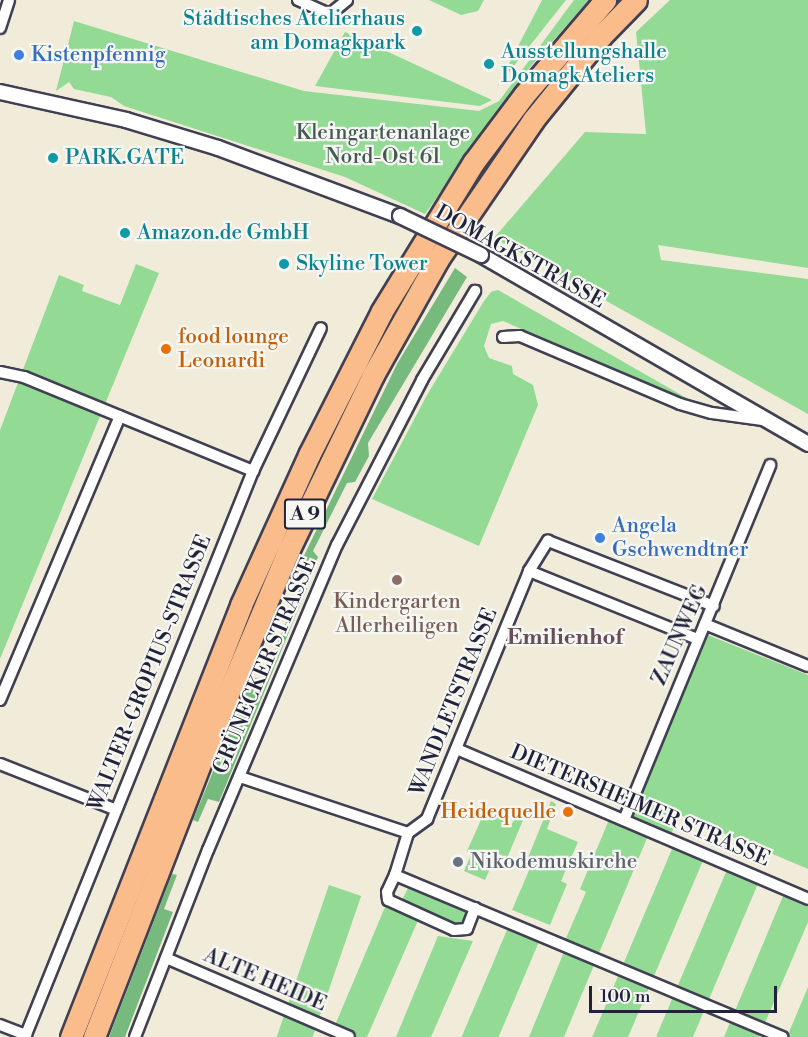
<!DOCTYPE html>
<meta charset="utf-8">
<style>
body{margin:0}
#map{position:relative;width:808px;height:1037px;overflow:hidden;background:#f1ecda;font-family:"Libre Bodoni",serif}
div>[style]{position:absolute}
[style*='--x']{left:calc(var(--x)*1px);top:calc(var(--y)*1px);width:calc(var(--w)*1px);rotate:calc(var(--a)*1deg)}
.green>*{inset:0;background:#93da94;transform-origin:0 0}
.forest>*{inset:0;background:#76ba7e}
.roads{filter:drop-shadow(2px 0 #414053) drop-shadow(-2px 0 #414053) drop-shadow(0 2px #414053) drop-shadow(0 -2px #414053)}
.minor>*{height:10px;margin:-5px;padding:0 5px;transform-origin:5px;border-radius:5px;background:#fff}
.tertiary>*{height:14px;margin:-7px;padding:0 7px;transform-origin:7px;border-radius:7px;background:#fff}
.motorway>*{height:21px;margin:-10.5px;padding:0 10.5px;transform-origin:10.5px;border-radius:10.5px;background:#fabc8b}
.bridges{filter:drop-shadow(2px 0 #414053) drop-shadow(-2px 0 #414053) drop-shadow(0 2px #414053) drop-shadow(0 -2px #414053)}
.tertiary-bridge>*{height:14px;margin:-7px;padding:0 7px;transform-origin:7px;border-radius:7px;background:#fff}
.dots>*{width:16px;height:16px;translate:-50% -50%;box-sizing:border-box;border:3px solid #f6f6f2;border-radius:50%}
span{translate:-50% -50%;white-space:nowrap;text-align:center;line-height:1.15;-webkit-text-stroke:4.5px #f6f6f2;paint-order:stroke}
.shield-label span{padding:2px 4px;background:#f6f6f2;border:2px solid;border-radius:4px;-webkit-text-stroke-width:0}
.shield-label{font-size:20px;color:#22223b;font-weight:700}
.culture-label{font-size:21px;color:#0d838f}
.right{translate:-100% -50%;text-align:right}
.left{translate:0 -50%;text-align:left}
.shop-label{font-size:21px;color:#366cbe}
.park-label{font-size:21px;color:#445956}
.street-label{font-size:21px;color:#22223b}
.food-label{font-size:21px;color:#c56008}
.education-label{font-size:21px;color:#785e54}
.worship-label{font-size:21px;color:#5b616d}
.neighbourhood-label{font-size:22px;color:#664d57;font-weight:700}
.scale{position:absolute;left:589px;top:986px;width:188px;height:27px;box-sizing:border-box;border:3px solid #22223b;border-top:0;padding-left:8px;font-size:18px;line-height:21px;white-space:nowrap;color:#22223b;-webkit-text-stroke:4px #f6f6f2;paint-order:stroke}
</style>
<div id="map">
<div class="green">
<div style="clip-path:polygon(429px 0,484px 0,478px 11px,461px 15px)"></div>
<div style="clip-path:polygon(542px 0,566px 0,497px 87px)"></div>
<div style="clip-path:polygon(574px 0,589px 0,531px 66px,425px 214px,345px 177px,124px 106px,111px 97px,74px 89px,69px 82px,56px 91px,74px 21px,304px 91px,479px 111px,499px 101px)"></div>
<div style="clip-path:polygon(670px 0,808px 0,808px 268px,658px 245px,661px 260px,808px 279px,808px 414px,494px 238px,585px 132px,646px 134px,636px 32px)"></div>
<div style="clip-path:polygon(345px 32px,492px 100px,480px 106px,315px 86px)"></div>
<div style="clip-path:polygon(136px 264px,159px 273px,0 659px,0 430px,59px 275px,84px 285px,82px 291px,120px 305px)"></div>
<div style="clip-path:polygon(498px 290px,697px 404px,503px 321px,491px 324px,484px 346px,489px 358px,512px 366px,513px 374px,533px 385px,538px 405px,479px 546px,372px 499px,427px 395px,484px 301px,491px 292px)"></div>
<div style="clip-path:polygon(708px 635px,808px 675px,808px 869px,680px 815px,670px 836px,650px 831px,564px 1037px,529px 1037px,566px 947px,563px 945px,586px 892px,580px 889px,611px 815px,624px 820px,639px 781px,646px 783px)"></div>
<div style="clip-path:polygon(551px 801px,556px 804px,547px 829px,578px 842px,561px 881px,567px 884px,550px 925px,512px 910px,530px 868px,525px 865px)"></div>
<div style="clip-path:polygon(484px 813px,512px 823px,518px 816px,524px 818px,507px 858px,497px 853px,485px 880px,464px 871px,472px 853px,467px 851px)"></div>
<div style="left:675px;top:842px;width:33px;height:212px;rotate:23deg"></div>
<div style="left:729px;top:865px;width:34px;height:186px;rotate:23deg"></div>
<div style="clip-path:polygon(411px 882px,475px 908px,467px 929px,420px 916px,367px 1037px,330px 1037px,388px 900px,399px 906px)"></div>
<div style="left:329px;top:885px;width:34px;height:165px;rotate:19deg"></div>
<div style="clip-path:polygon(786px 889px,808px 899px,808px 922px,759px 1037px,724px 1037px)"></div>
<div style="left:510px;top:923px;width:34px;height:124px;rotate:23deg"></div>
<div style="clip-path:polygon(438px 936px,473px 941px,431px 1037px,396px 1037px)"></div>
<div style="clip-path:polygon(808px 987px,808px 1037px,787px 1037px)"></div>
</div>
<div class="forest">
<div style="clip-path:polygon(455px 268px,467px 277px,368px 443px,369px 456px,355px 482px,347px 483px,313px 551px,318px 557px,310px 576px,297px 570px,397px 364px)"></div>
<div style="clip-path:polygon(307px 588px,219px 802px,208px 799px,198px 822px,193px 820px,252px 677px,263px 680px,299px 590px)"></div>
<div style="clip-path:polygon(172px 874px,177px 875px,164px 909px,173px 912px,125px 1037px,109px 1037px)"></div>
</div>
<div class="roads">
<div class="minor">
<div style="--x:298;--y:0;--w:35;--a:24"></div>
<div style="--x:330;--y:14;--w:22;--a:-39"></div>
<div style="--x:0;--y:28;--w:29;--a:-72"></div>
<div style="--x:503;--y:337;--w:17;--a:-3"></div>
<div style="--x:520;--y:336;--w:174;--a:23"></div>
<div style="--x:680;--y:404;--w:33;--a:16"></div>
<div style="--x:712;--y:413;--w:51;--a:7.8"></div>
<div style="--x:0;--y:372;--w:25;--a:12"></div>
<div style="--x:24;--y:377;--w:248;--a:22.3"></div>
<div style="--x:529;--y:571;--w:181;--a:22"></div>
<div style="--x:705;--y:624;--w:111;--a:22.2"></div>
<div style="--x:0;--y:700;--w:308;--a:-67.1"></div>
<div style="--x:457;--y:749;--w:382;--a:23.1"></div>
<div style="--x:0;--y:764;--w:123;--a:21.5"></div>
<div style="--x:240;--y:777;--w:177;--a:18.4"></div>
<div style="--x:624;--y:820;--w:384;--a:-67.6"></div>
<div style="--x:395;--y:875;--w:44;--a:-72.8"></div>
<div style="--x:408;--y:833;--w:24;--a:-36"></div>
<div style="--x:427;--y:819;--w:268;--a:-67.6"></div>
<div style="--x:529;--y:571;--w:36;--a:-58"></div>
<div style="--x:548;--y:541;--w:178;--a:21.4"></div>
<div style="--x:475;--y:908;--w:22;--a:111"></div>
<div style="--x:467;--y:929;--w:13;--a:176"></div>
<div style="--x:454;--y:930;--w:72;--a:-155.6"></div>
<div style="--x:388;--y:900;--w:8;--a:-97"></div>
<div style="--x:387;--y:892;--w:19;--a:-65"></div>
<div style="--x:395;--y:875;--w:420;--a:22.7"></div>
<div style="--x:166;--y:958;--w:199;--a:23.3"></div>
<div style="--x:0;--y:1025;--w:28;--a:21"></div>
<div style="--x:25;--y:1037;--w:610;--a:-68.06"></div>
<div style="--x:253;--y:471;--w:158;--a:-64.6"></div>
<div style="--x:135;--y:1037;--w:201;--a:-68.7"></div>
<div style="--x:208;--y:850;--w:331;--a:-67.1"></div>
<div style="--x:337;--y:545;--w:186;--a:-62.7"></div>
<div style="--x:422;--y:380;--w:104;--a:-59.2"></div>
</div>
<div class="tertiary">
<div style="--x:0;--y:92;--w:129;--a:12.5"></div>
<div style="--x:126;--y:120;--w:96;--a:16.9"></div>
<div style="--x:218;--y:148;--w:194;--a:20.5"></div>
<div style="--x:481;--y:255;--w:378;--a:30"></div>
</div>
<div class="motorway">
<div style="--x:71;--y:1037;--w:464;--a:-68.5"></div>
<div style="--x:241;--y:605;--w:165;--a:-65.6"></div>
<div style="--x:309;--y:455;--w:161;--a:-63.1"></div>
<div style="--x:382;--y:311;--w:174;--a:-58.4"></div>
<div style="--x:473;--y:163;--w:85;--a:-53.1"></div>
<div style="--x:524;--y:95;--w:125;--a:-49.5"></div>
<div style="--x:94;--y:1037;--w:335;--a:-68.8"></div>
<div style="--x:215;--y:725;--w:189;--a:-67.2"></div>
<div style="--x:288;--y:551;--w:195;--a:-64.2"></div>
<div style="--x:373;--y:375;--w:133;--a:-60.7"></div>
<div style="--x:438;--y:259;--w:168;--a:-55.6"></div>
<div style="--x:533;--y:120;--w:108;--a:-51"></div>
<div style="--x:601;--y:36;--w:50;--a:-45.8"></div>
</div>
</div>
<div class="bridges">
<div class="tertiary-bridge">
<div style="--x:400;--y:216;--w:90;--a:25.7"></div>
</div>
</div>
<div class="dots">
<div style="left:417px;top:31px;background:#0f9aa8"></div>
<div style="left:19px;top:55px;background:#3f7fe0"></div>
<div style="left:489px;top:64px;background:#0f9aa8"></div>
<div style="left:53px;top:158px;background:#0f9aa8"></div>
<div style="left:125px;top:233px;background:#0f9aa8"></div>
<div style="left:284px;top:264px;background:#0f9aa8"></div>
<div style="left:166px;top:349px;background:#e8710a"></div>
<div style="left:600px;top:538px;background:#3f7fe0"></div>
<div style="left:397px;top:580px;background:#8d6e63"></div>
<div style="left:568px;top:812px;background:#e8710a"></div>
<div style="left:458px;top:862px;background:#6b7280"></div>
</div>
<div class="shield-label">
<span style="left:305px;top:514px">A 9</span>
</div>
<div class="culture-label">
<span class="right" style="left:405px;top:31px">Städtisches Atelierhaus<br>am Domagkpark</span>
<span class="left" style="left:501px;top:64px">Ausstellungshalle<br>DomagkAteliers</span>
<span class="left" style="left:65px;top:158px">PARK.GATE</span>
<span class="left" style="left:137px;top:233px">Amazon.de GmbH</span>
<span class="left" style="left:296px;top:264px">Skyline Tower</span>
</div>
<div class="shop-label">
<span class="left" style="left:31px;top:55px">Kistenpfennig</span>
<span class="left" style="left:612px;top:538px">Angela<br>Gschwendtner</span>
</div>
<div class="park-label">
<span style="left:383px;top:145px">Kleingartenanlage<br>Nord-Ost 61</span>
</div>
<div class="street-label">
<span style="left:520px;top:257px;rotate:29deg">DOMAGKSTRASSE</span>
<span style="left:680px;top:635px;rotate:-66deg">ZAUNWEG</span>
<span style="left:265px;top:666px;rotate:-67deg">GRÜNECKER STRASSE</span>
<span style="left:150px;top:673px;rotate:-68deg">WALTER-GROPIUS-STRASSE</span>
<span style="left:454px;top:702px;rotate:-68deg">WANDLETSTRASSE</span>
<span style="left:640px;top:806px;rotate:23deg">DIETERSHEIMER STRASSE</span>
<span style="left:265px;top:980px;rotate:23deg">ALTE HEIDE</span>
</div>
<div class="food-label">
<span class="left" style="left:178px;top:349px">food lounge<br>Leonardi</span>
<span class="right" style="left:556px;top:812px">Heidequelle</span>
</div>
<div class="education-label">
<span style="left:397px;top:614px">Kindergarten<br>Allerheiligen</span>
</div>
<div class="worship-label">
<span class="left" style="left:470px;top:862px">Nikodemuskirche</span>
</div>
<div class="neighbourhood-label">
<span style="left:565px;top:638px">Emilienhof</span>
</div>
<div class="scale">100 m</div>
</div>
